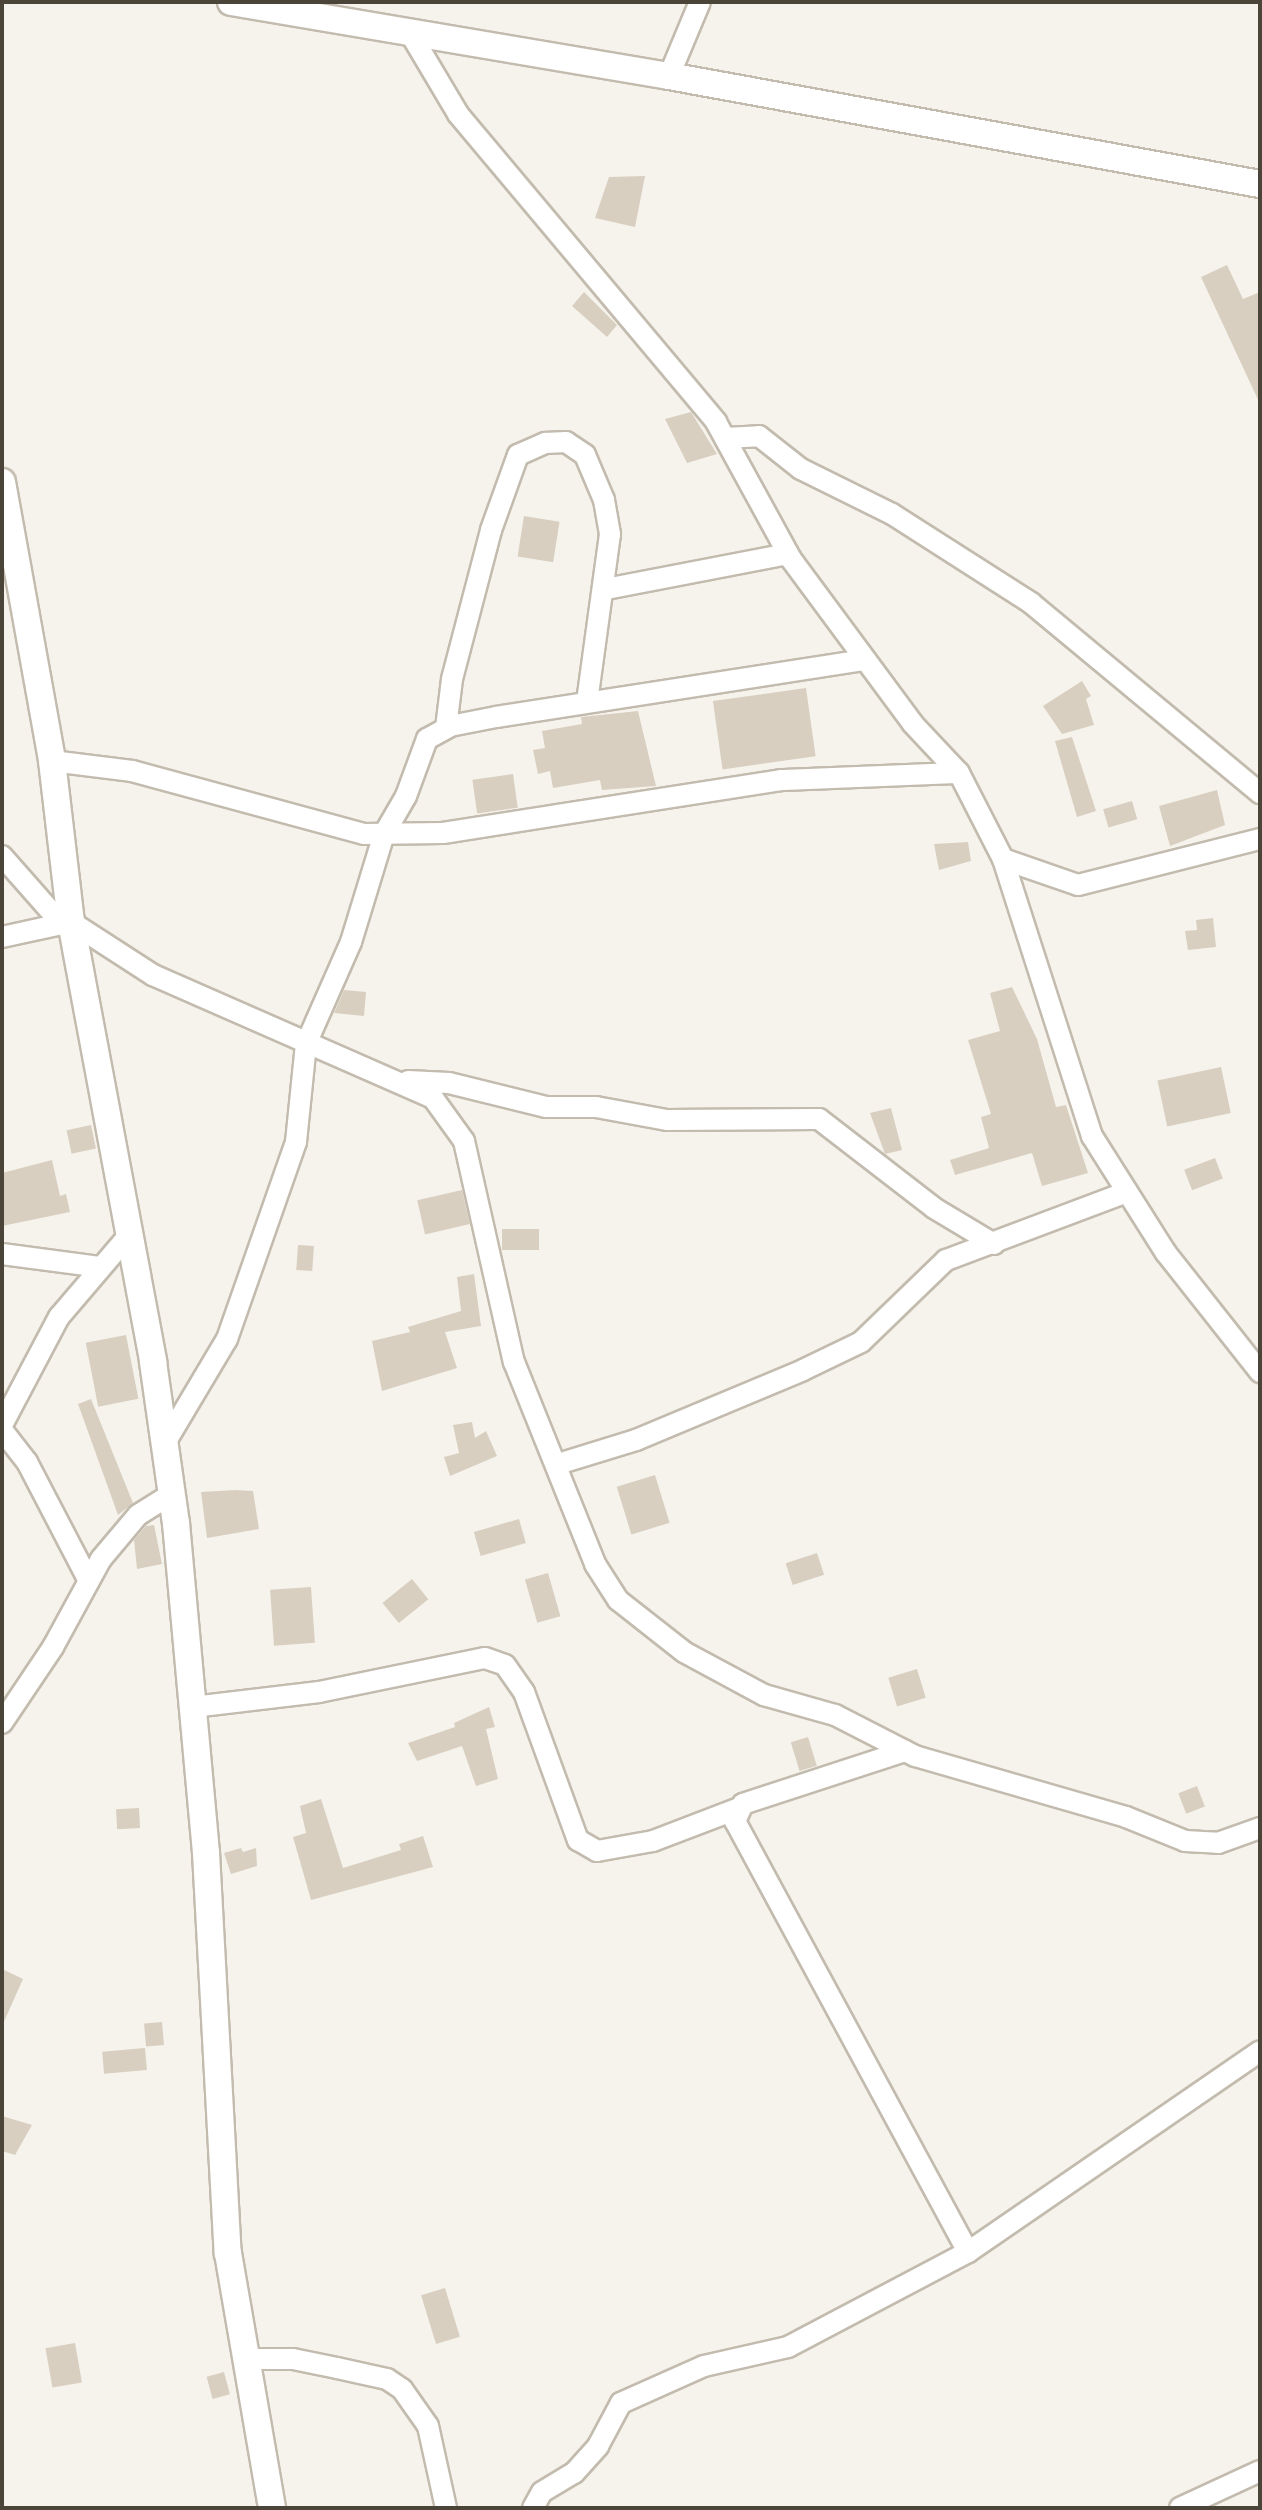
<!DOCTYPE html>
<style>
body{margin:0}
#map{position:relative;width:1262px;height:2510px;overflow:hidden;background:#f6f3ec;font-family:"Alegreya Sans",sans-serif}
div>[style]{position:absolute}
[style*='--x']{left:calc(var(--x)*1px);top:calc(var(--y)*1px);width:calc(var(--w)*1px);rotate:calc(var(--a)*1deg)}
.building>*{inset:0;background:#d8cfc1;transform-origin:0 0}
.roads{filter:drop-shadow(2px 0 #c2bbae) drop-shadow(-2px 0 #c2bbae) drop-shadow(0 2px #c2bbae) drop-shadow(0 -2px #c2bbae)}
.minor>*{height:20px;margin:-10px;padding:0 10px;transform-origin:10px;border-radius:10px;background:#fff}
.tertiary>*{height:26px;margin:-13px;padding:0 13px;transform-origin:13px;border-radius:13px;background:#fff}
span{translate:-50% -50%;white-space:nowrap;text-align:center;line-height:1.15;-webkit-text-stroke:6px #fff;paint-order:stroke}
.frame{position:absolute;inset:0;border:4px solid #4b4439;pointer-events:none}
</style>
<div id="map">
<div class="building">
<div style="clip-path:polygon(645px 176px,635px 227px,595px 218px,609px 177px)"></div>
<div style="clip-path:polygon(1227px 265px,1243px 299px,1260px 292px,1260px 404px,1201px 277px)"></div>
<div style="clip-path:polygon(584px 292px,617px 325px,607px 337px,572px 306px)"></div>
<div style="clip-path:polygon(691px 412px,717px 454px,687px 463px,665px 419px)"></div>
<div style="left:524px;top:516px;width:36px;height:41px;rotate:9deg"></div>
<div style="clip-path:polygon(1082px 681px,1091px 696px,1086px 699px,1094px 725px,1062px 734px,1043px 706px)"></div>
<div style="left:806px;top:688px;width:69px;height:94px;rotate:82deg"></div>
<div style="clip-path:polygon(638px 711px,656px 786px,602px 790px,600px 780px,553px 788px,550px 771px,538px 774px,533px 750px,545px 748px,542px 731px,582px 724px,581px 717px)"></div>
<div style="clip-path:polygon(1072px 737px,1096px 811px,1077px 817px,1055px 741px)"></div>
<div style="left:513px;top:774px;width:34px;height:41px;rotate:82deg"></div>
<div style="clip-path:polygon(1217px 790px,1225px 825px,1170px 846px,1159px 806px)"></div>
<div style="left:1132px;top:801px;width:19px;height:30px;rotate:74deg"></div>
<div style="clip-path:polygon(968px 842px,971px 861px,939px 870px,934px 844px)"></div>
<div style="clip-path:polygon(1213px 918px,1216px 947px,1188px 950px,1185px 931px,1197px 930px,1196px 920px)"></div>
<div style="clip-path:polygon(1012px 987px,1037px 1039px,1056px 1107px,1066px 1105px,1088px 1173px,1042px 1186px,1032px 1153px,955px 1175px,950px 1160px,989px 1148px,981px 1117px,991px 1114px,968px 1040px,1000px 1031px,990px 993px)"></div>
<div style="clip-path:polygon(344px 990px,366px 992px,364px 1016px,334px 1013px)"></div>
<div style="left:1221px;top:1067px;width:47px;height:65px;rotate:78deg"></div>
<div style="clip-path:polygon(891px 1108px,902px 1150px,885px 1154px,870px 1113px)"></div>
<div style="left:91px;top:1125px;width:24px;height:25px;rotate:78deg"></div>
<div style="left:1215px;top:1158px;width:22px;height:33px;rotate:69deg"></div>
<div style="clip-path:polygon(52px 1160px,60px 1196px,66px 1194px,70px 1212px,2px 1226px,2px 1173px)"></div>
<div style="left:462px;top:1190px;width:35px;height:46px;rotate:77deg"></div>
<div style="left:539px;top:1229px;width:21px;height:37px;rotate:90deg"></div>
<div style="left:298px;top:1245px;width:16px;height:25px;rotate:4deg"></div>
<div style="clip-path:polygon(474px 1274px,481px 1326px,445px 1332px,457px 1368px,382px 1391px,372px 1341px,410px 1332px,408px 1327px,461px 1311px,457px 1277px)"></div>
<div style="left:126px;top:1335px;width:65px;height:41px;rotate:79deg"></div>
<div style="clip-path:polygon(91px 1399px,133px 1503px,118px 1515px,78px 1404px)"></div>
<div style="clip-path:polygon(472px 1422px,475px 1438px,486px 1431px,497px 1456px,450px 1476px,444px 1457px,459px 1453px,453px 1425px)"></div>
<div style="left:655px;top:1475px;width:50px;height:40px;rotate:73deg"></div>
<div style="clip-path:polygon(235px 1490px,253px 1491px,259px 1529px,207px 1538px,201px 1492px)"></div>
<div style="left:519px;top:1519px;width:25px;height:47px;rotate:74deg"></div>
<div style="clip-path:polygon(154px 1525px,162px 1564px,137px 1569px,134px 1540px,146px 1526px)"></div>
<div style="left:817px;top:1553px;width:23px;height:33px;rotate:72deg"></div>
<div style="left:548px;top:1573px;width:45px;height:24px;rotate:74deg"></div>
<div style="left:412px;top:1579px;width:26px;height:38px;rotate:51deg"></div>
<div style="left:311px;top:1587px;width:56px;height:41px;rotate:86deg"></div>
<div style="left:917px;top:1669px;width:30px;height:30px;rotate:73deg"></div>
<div style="clip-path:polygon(489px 1707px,495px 1727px,486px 1729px,498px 1779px,476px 1786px,462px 1746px,417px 1761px,408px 1743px,455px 1727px,454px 1723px)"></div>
<div style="left:808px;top:1737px;width:30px;height:18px;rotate:73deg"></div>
<div style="left:1197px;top:1786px;width:22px;height:20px;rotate:69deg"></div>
<div style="clip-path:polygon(321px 1799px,343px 1868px,401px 1850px,399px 1844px,423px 1836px,433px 1867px,311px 1900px,293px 1837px,306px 1833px,300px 1806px)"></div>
<div style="left:139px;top:1808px;width:20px;height:23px;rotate:87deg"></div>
<div style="clip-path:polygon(241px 1848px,243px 1852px,256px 1848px,257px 1866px,231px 1874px,224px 1853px)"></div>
<div style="clip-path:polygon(2px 1969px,23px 1979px,2px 2026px)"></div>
<div style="left:162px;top:2022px;width:23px;height:18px;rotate:85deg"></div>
<div style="left:145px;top:2048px;width:22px;height:43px;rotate:85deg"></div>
<div style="clip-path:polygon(2px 2116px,32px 2125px,15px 2155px,2px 2151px)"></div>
<div style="left:445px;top:2288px;width:51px;height:25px;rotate:73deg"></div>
<div style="left:75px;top:2343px;width:40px;height:30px;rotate:80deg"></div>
<div style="left:224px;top:2372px;width:23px;height:18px;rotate:75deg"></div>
</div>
<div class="roads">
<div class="minor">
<div style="--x:410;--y:33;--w:94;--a:59.3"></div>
<div style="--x:458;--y:114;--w:402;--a:50"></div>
<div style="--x:716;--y:422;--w:156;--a:61.3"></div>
<div style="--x:791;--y:559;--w:205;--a:53.5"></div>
<div style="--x:913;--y:724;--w:67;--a:46.8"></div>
<div style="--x:959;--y:773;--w:97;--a:62.9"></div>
<div style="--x:1003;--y:859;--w:291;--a:72.2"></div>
<div style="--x:1092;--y:1136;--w:138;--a:57.7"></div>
<div style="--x:1166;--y:1253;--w:152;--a:51.7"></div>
<div style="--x:669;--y:76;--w:80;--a:-67.3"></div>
<div style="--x:725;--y:438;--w:34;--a:-3"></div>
<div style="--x:759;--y:436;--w:53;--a:38.2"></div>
<div style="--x:801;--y:469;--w:102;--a:26.3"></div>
<div style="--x:892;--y:514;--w:165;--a:32.6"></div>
<div style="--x:1031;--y:603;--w:298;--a:39.7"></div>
<div style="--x:606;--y:589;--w:185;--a:-10.9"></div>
<div style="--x:446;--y:728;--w:49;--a:-83"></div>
<div style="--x:452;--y:679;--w:154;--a:-75.3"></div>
<div style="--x:491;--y:530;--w:80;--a:-70.2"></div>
<div style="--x:518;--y:455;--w:30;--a:-24"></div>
<div style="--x:545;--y:443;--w:21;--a:-3"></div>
<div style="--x:566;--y:442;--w:23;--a:34"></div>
<div style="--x:585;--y:455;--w:49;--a:67.1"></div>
<div style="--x:604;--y:500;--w:35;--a:80"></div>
<div style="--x:610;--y:534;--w:170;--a:97.8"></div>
<div style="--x:52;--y:761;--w:81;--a:7.1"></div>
<div style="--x:132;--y:771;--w:240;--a:15.2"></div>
<div style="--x:364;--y:834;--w:79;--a:-0.7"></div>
<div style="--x:443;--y:833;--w:342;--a:-8.9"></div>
<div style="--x:781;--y:780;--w:178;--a:-2.3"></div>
<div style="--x:2;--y:856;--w:91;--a:48.6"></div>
<div style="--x:1003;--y:859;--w:79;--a:19.1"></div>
<div style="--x:1078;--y:885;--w:188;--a:-14.2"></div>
<div style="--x:2;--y:937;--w:71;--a:-12.3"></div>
<div style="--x:71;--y:922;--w:98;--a:32.9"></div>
<div style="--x:153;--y:975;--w:306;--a:23.7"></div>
<div style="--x:433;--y:1098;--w:53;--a:54.2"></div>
<div style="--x:464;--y:1141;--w:227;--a:77.3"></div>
<div style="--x:514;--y:1362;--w:218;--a:68.1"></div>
<div style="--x:595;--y:1564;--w:43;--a:57.4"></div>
<div style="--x:618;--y:1600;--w:84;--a:38.2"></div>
<div style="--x:684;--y:1652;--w:91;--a:28.3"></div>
<div style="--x:764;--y:1695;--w:74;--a:15.7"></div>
<div style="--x:835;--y:1715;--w:90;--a:27.1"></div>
<div style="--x:915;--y:1756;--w:220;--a:16.1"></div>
<div style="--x:1126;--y:1817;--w:64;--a:22.1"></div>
<div style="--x:1185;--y:1841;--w:33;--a:3"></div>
<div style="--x:1218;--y:1843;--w:45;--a:-19.7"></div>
<div style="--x:408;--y:1081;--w:41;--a:2.8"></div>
<div style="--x:449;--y:1083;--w:100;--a:13.9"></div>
<div style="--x:546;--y:1107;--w:50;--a:0"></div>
<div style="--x:596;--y:1107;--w:72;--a:10.4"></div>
<div style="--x:667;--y:1120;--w:152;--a:-0.4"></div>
<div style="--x:819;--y:1119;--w:145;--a:37.7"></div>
<div style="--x:934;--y:1208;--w:70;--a:31"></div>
<div style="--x:2;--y:1254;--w:100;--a:7.5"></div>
<div style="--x:2;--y:1425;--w:122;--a:-62.2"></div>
<div style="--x:59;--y:1317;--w:108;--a:-49.5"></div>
<div style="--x:2;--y:1430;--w:41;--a:52"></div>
<div style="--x:27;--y:1462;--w:134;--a:62.5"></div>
<div style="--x:165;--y:1443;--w:121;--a:-59.2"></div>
<div style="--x:227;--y:1339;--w:209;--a:-70.7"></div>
<div style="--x:296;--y:1142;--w:99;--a:-84.2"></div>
<div style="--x:306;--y:1044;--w:111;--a:-66.2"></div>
<div style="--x:351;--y:942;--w:113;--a:-73"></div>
<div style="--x:384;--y:834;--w:44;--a:-59.9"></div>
<div style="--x:406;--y:796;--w:61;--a:-69.8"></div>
<div style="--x:427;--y:739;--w:26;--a:-29"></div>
<div style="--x:450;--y:726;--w:47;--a:-11.1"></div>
<div style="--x:496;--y:717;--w:373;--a:-8.8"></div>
<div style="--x:558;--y:1464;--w:82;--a:-17.1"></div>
<div style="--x:636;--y:1440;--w:181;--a:-22.7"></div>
<div style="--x:803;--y:1370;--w:64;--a:-25.8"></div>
<div style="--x:861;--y:1342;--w:118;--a:-44"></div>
<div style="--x:946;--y:1260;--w:193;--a:-20.6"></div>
<div style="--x:193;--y:1707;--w:127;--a:-6.8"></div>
<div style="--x:319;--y:1692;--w:169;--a:-11.6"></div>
<div style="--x:485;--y:1658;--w:21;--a:19"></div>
<div style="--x:505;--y:1665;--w:33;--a:55"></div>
<div style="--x:524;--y:1692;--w:158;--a:70"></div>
<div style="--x:578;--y:1840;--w:22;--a:30"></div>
<div style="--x:597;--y:1851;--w:57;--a:-10.1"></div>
<div style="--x:653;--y:1841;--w:90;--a:-20.9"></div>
<div style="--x:2;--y:1723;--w:92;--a:-56.1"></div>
<div style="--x:53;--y:1647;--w:100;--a:-61.4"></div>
<div style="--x:101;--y:1559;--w:57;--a:-49.9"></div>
<div style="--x:138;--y:1515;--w:40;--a:-32"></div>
<div style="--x:905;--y:1751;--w:170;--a:161.9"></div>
<div style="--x:743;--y:1804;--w:19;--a:115"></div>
<div style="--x:735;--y:1821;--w:490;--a:61.6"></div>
<div style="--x:244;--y:2359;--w:49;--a:0"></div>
<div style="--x:293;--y:2359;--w:45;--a:11.6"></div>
<div style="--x:337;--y:2368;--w:51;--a:12.4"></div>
<div style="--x:387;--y:2379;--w:18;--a:34"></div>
<div style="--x:402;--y:2389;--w:45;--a:54.9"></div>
<div style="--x:428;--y:2426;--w:84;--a:77.6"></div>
<div style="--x:533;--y:2508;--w:18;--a:-61"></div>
<div style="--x:542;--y:2492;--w:37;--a:-31"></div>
<div style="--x:574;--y:2473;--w:36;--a:-48"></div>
<div style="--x:598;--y:2446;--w:49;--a:-61.9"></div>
<div style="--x:621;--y:2403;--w:91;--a:-24"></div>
<div style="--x:704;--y:2366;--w:86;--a:-12.7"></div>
<div style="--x:788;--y:2347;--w:204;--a:-27.8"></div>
<div style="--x:968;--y:2252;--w:354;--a:-34.5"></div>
<div style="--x:1180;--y:2508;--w:88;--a:-24.8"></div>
</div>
<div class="tertiary">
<div style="--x:231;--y:2;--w:444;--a:9.6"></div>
<div style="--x:669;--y:76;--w:601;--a:10.36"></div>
<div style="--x:2;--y:482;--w:283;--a:79.8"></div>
<div style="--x:52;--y:761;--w:162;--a:83.3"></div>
<div style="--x:71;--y:922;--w:448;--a:79.4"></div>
<div style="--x:153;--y:1362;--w:163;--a:81.9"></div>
<div style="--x:176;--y:1523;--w:331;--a:84.8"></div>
<div style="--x:206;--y:1853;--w:401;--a:86.9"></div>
<div style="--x:228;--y:2253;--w:259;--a:80.2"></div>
</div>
</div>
<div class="frame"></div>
</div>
